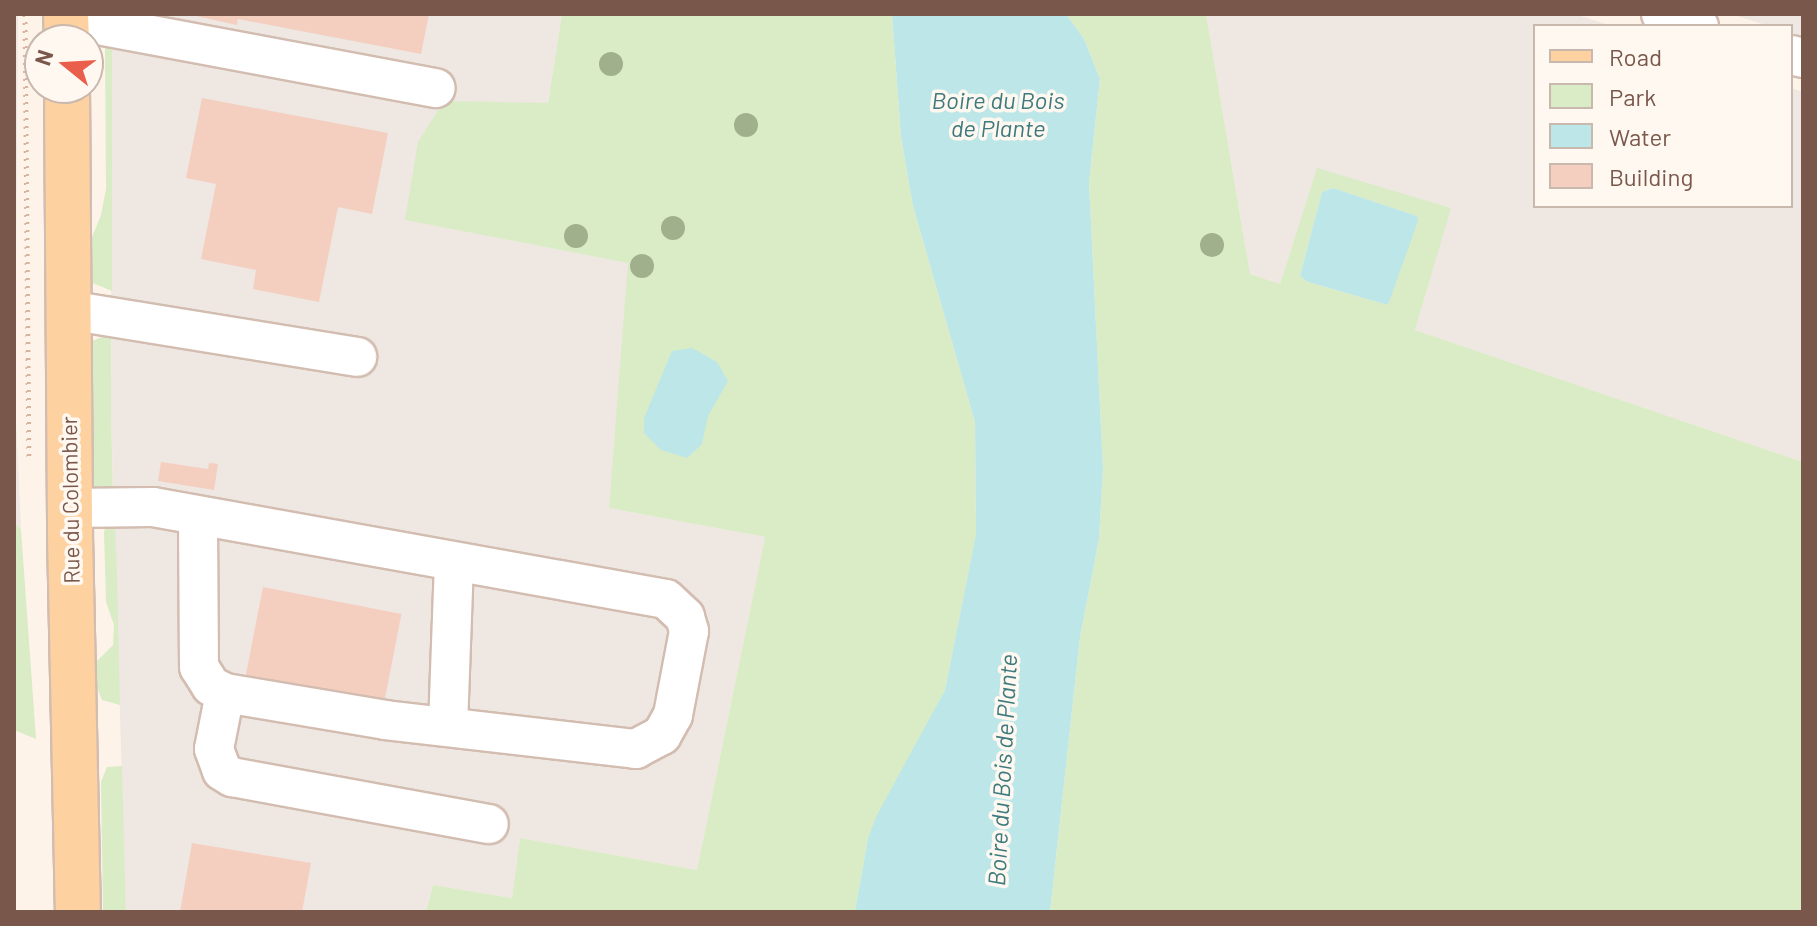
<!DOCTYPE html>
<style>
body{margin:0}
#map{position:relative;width:1817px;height:926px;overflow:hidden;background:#fdf3e9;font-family:Barlow,sans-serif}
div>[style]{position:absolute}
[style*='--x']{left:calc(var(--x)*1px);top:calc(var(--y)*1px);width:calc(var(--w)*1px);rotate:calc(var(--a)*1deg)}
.industrial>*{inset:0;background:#eee7e2}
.green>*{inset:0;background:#d9ecc6}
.water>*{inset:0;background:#bce6e8}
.building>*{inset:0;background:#f4cfbf;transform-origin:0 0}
.path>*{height:5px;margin-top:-2.5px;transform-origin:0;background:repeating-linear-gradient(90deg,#d9b2a2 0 2px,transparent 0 8px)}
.roads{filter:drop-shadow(2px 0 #d3bcb0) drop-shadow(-2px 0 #d3bcb0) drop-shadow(0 2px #d3bcb0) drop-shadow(0 -2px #d3bcb0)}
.minor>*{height:38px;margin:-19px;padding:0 19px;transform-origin:19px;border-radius:19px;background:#fff}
.major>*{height:44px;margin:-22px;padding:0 22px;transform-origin:22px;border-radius:22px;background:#fdd1a0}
.trees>*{width:24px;height:24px;margin:-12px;border-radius:50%;background:#a1b08c}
span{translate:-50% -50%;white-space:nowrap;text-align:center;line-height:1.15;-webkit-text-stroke:7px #fff8f0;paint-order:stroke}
.street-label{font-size:22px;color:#79574b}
.water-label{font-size:24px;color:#3d7a7e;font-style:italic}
.frame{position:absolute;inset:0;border:16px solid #79574b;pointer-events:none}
.legend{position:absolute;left:1533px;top:24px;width:260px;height:184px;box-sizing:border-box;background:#fff8f0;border:2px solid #c9b8ae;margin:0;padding:10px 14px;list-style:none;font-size:24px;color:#79574b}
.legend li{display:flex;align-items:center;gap:16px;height:40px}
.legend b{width:40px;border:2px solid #c9b8ae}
.north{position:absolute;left:24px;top:24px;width:80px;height:80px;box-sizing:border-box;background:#fff8f0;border:2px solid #c9b8ae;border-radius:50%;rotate:288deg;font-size:22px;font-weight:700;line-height:32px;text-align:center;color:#79574b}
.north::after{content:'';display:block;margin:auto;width:28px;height:36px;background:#ea5f4b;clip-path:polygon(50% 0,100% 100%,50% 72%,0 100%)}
</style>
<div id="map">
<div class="industrial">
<div style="clip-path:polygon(14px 14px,18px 14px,15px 399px,21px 530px,14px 522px)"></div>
<div style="clip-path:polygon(112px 14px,562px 14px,548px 103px,406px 220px,629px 263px,609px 508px,765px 537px,697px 870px,520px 838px,512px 898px,433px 885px,426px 912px,126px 912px,111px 414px)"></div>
<div style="clip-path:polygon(1206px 14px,1575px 14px,1611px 26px,1535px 26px,1535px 206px,1791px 206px,1791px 88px,1803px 92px,1803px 462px,1415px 330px,1450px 208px,1317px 169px,1280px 284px,1250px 274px)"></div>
<div style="clip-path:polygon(1731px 14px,1803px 14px,1803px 37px,1791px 33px,1791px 26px,1769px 26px)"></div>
</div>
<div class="green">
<div style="clip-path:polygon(562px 14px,892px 14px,901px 137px,913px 206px,975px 422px,976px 535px,945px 690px,868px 838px,855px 912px,426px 912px,433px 885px,512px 898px,520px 838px,697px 870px,765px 537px,609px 508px,628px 263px,405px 220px,418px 142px,444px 101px,548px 103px)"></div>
<div style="clip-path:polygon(evenodd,1066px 14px,1206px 14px,1250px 274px,1280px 284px,1317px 168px,1451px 208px,1415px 330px,1803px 462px,1803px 912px,1050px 912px,1080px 637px,1099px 539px,1103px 468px,1089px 182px,1100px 79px,1084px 39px,1066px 14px,1333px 188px,1417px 216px,1388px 305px,1308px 282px,1300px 276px,1322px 192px,1333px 188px)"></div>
<div style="clip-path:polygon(112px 38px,112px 291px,90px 282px,88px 275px,90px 242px,101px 215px,106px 189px,105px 47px)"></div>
<div style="clip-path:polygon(111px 333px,111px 414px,113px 494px,94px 489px,91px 482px,90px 342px)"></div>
<div style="clip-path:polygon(14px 522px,21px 530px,36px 739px,14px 730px)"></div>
<div style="clip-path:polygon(115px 524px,117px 579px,120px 705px,102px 700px,95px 682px,97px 661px,113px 645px,114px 625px,106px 602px,104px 532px,106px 526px)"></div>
<div style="clip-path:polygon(122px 766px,126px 912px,103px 912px,101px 782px,107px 767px)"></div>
</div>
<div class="water">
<div style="clip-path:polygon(892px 14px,1066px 14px,1084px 39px,1100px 79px,1089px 182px,1103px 468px,1099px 539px,1080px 637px,1050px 912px,855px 912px,868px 838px,877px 815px,945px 690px,976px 534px,975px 422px,913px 206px,901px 137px)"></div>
<div style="clip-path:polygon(1333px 188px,1417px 216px,1418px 221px,1388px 305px,1308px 282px,1300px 276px,1322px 192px)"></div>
<div style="clip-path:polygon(692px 348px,717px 362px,728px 381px,708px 416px,702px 444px,687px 458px,661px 450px,644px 433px,644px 418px,672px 351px)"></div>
</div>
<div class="building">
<div style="clip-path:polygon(429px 14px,421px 54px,238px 19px,237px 25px,192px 15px)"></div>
<div style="clip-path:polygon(202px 98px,388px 133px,372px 214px,338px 207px,319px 302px,253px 289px,256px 270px,201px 259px,216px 184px,186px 178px)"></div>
<div style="clip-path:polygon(161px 462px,208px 469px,209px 463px,218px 464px,214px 490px,158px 481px)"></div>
<div style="left:263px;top:587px;width:141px;height:92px;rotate:11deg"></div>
<div style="clip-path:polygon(192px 843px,311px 863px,302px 912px,180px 912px)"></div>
</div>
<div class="path">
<div style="--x:25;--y:14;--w:447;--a:89.5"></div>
</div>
<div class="roads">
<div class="minor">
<div style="--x:1661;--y:14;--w:40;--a:18"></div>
<div style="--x:66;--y:19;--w:376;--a:10.6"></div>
<div style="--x:1791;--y:55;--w:12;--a:14"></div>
<div style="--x:68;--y:310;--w:293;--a:9.2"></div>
<div style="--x:69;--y:508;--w:84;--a:-0.7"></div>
<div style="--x:153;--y:507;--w:521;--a:10.17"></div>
<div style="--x:666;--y:599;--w:26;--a:43"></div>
<div style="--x:685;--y:617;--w:15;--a:74"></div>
<div style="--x:689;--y:631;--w:86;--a:100.8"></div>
<div style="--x:673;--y:715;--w:23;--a:119"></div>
<div style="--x:662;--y:735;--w:30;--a:152"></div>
<div style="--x:636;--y:749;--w:252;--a:-173.4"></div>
<div style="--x:386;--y:720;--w:163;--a:-170.5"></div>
<div style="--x:225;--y:693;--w:16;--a:-153"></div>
<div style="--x:211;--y:686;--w:22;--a:-122"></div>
<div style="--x:199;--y:667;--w:151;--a:-90.4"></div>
<div style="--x:225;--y:693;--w:57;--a:101.1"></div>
<div style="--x:214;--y:749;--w:23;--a:70"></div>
<div style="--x:222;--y:771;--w:12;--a:31"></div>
<div style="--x:232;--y:777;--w:261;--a:10.4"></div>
<div style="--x:448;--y:726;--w:164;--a:-87.9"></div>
</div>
<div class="major">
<div style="--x:66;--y:14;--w:26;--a:88"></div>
<div style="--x:67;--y:88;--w:447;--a:89.6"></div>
<div style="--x:70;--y:535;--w:377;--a:88.8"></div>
</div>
</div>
<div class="trees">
<div style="left:611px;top:64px"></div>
<div style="left:746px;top:125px"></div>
<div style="left:673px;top:228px"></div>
<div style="left:576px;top:236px"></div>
<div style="left:1212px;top:245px"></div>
<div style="left:642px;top:266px"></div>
</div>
<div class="street-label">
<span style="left:70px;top:500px;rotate:-91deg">Rue du Colombier</span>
</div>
<div class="water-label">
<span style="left:998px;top:114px">Boire du Bois<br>de Plante</span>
<span style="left:1002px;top:770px;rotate:-87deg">Boire du Bois de Plante</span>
</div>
<div class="frame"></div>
<ul class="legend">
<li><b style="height:10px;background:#fdd1a0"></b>Road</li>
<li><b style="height:22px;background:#d9ecc6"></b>Park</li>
<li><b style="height:22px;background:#bce6e8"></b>Water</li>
<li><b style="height:22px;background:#f4cfbf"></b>Building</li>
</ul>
<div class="north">N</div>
</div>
